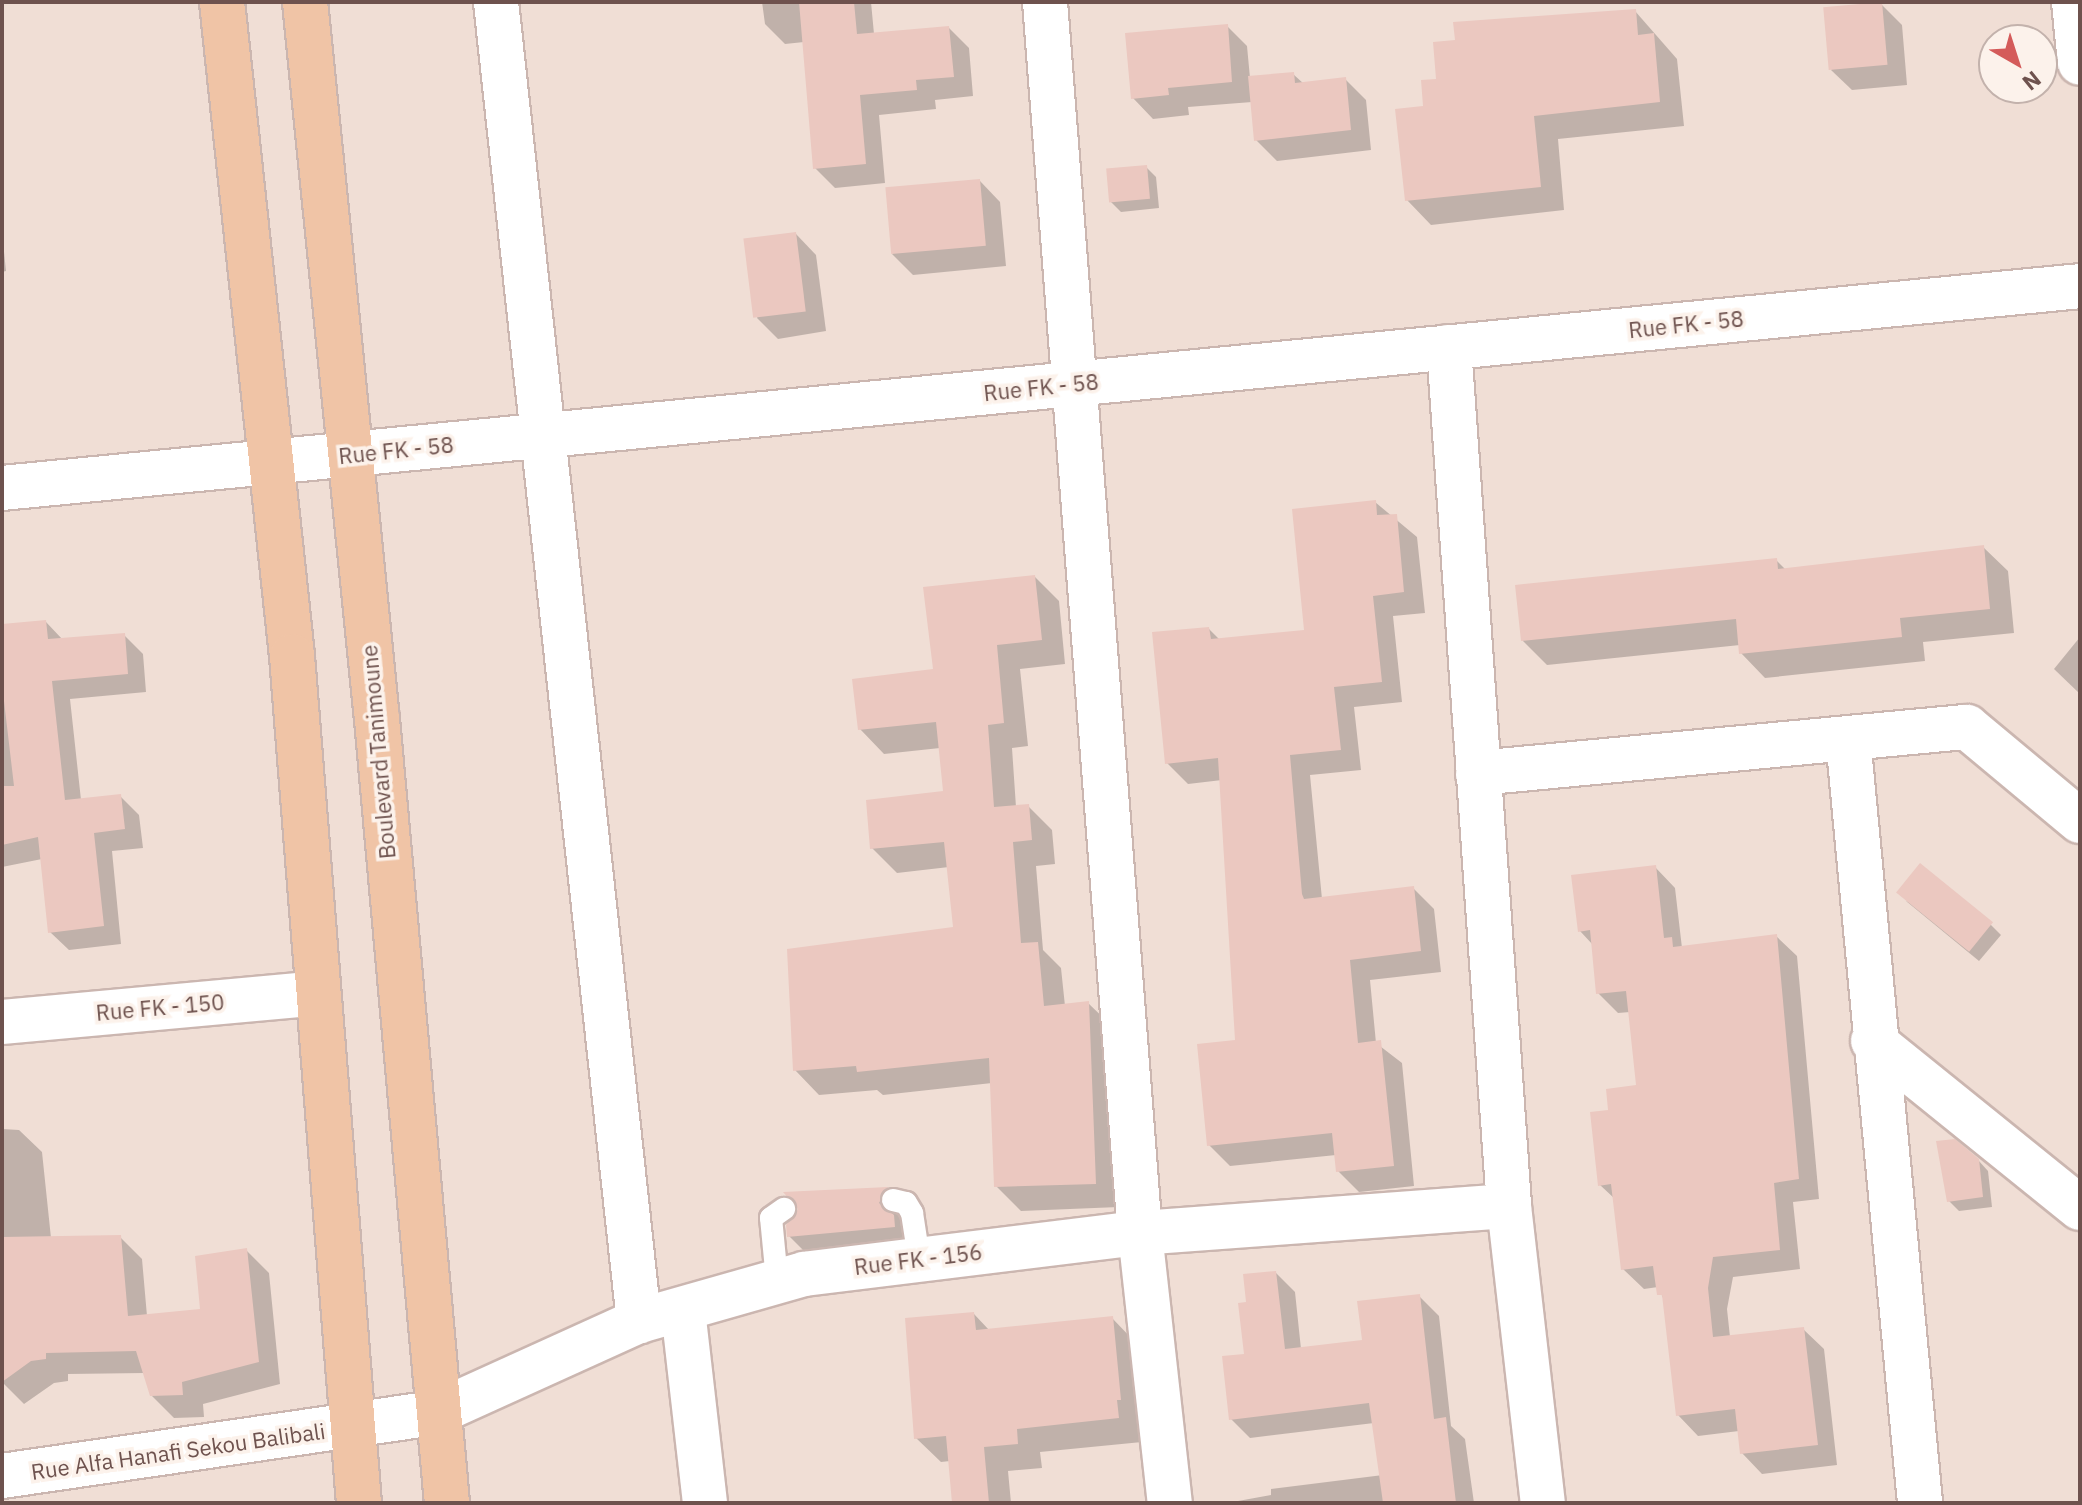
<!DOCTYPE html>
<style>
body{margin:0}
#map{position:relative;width:2082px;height:1505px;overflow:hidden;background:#f9ede5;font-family:"IBM Plex Sans",sans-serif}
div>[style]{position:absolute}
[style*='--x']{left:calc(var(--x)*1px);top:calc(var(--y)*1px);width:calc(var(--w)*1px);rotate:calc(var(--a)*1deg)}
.residential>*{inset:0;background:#f0ded5}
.shadow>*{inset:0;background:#0003}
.building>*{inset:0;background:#ebc8c0;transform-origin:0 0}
.roads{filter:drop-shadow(2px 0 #cbb6b0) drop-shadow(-2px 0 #cbb6b0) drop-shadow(0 2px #cbb6b0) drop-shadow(0 -2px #cbb6b0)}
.service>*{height:22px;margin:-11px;padding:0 11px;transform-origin:11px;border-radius:11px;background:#fff}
.minor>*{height:44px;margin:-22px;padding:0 22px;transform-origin:22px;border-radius:22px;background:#fff}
.primary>*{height:44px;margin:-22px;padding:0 22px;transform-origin:22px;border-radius:22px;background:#f0c4a6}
span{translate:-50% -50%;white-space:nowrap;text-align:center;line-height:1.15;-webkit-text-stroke:7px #fcf2eb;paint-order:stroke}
.street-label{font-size:22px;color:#6e524e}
.frame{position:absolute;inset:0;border:4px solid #6e524e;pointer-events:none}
.north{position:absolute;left:1978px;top:24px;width:80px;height:80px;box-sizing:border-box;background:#fcf2eb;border:2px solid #c3b2ac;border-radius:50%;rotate:141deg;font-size:22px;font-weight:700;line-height:32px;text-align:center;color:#6e524e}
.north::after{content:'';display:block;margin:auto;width:28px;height:36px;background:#d45b5a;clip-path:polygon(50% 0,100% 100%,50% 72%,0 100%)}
</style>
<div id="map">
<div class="residential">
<div style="clip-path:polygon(evenodd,2px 2px,2080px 2px,2080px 1503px,2px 1503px,2px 2px,1994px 40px,2042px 40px,2042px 88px,1994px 88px,1994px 40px)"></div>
</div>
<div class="shadow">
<div style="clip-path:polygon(762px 2px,871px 2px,874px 34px,949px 28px,969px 48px,973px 96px,935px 100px,936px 109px,879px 115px,885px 183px,835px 188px,815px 168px,804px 42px,785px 44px,765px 24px)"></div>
<div style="clip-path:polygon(1881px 4px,1902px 25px,1907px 85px,1852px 90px,1831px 70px)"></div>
<div style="clip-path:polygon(1635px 11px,1677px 59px,1684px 126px,1558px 139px,1564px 210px,1431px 225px,1407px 200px,1426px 108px,1438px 81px)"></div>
<div style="clip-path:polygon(1227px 26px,1247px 46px,1250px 78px,1293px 74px,1304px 84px,1345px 79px,1366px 100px,1371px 150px,1277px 161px,1256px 140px,1252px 102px,1188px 107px,1189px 115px,1153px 119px,1133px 98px)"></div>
<div style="clip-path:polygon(1146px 167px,1156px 177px,1159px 208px,1121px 212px,1111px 202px)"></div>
<div style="clip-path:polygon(980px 181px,1000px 202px,1006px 266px,913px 275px,892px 254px)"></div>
<div style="clip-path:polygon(2px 232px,6px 271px,2px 272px)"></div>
<div style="clip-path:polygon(796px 234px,816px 255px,826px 331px,778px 339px,757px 318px)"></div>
<div style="clip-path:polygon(1375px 502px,1417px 537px,1425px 613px,1393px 616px,1402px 702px,1354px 707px,1361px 770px,1310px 775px,1322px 899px,1413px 888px,1434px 909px,1441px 972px,1370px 980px,1376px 1043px,1402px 1063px,1414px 1186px,1359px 1192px,1338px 1171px,1336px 1155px,1230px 1166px,1209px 1145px,1237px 1042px,1222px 780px,1188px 784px,1167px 763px,1209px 629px,1220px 640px,1306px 632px)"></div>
<div style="clip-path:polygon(1983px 547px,2008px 571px,2014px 633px,1923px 642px,1925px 661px,1765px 678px,1741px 653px,1740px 645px,1547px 665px,1522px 640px,1776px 560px,1786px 570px)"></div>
<div style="clip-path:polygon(1035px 577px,1059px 601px,1065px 664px,1020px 669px,1028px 746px,1012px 748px,1016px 807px,1028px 806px,1052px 830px,1055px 864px,1036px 866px,1043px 950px,1061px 968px,1065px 1006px,1088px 1003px,1113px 1027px,1119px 1207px,1021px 1211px,996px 1186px,992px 1083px,883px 1095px,877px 1090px,819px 1095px,795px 1070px,955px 929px,949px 867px,897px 873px,872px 848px,945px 793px,940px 748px,884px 754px,860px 729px,935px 671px)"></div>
<div style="clip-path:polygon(46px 622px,63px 640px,124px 635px,143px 654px,146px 692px,70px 699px,81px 800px,120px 796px,139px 815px,143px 848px,112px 851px,121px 944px,69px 950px,50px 932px,42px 859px,2px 867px,2px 626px)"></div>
<div style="clip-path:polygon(2080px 637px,2080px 694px,2054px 669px)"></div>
<div style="clip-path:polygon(1655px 867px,1675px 888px,1682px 948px,1776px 936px,1797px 956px,1819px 1199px,1793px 1202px,1800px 1269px,1733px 1277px,1727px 1309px,1730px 1337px,1803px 1329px,1824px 1349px,1837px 1465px,1762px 1474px,1742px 1453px,1739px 1431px,1698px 1436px,1678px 1415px,1664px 1300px,1658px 1287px,1644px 1289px,1623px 1269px,1615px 1199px,1600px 1185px,1610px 1111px,1639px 1087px,1630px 1012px,1618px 1013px,1598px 993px,1593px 945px,1580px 931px)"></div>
<div style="clip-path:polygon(1906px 901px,1991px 925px,2001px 935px,1979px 961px)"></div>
<div style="clip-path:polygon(2px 1129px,19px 1130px,42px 1152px,51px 1238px,120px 1237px,142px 1259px,147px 1316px,203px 1311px,246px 1250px,269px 1273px,280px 1384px,203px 1404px,204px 1417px,174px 1418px,151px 1395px,145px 1373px,68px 1374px,68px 1381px,54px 1383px,24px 1404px,2px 1382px)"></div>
<div style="clip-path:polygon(1978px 1160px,1988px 1171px,1992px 1207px,1959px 1211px,1949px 1201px)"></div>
<div style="clip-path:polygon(887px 1189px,908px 1209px,900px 1223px,914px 1237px,914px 1247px,809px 1256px,789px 1236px,801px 1209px,787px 1194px)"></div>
<div style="clip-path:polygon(1276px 1273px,1295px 1292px,1301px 1349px,1364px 1341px,1419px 1296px,1439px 1316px,1451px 1426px,1465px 1439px,1474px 1503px,1227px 1503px,1271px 1495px,1271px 1489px,1383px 1475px,1374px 1423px,1250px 1438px,1231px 1419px,1246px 1355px,1248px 1304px)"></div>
<div style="clip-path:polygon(974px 1314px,990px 1331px,1112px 1318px,1136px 1343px,1142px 1442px,1040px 1452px,1042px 1468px,1008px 1471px,1011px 1503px,954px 1503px,950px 1461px,941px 1462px,916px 1438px)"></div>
</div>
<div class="building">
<div style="clip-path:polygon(799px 2px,854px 2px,857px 34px,949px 26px,954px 77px,916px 80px,917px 90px,860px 95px,866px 164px,813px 169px)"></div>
<div style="left:1882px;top:2px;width:63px;height:59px;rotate:85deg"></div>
<div style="clip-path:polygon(1636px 9px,1638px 35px,1654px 33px,1660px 102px,1534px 116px,1541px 187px,1405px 201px,1395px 109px,1423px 106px,1421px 80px,1436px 79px,1433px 42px,1455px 40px,1453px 22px)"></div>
<div style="clip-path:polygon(1228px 24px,1232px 82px,1168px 88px,1169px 95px,1131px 99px,1125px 33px)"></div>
<div style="clip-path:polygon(1294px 72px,1295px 83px,1346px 77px,1351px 130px,1254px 141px,1248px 76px)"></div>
<div style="left:1147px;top:165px;width:34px;height:41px;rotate:85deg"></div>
<div style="left:980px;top:179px;width:67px;height:95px;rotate:85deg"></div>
<div style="left:796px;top:232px;width:80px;height:53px;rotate:83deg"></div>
<div style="clip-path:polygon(1376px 500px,1377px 515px,1397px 514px,1404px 592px,1373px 596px,1382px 682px,1334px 687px,1341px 750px,1290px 755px,1302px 894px,1304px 899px,1414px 886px,1421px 951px,1350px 960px,1358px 1043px,1381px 1040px,1394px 1166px,1336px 1172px,1332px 1133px,1207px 1146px,1197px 1044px,1235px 1040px,1218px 758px,1165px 764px,1152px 632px,1209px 627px,1211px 639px,1304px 630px,1292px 509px)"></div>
<div style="clip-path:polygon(1984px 545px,1990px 609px,1900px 618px,1902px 637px,1739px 654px,1736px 619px,1521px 641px,1515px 585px,1777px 558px,1778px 569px)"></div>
<div style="clip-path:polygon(1035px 575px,1042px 640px,997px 645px,1004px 723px,988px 725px,994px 807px,1029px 804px,1032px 840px,1013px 842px,1021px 943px,1038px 942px,1044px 1006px,1089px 1001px,1096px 1184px,994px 1187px,989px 1058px,857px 1072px,856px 1066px,793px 1071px,787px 949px,953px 927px,944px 842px,870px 849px,866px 800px,943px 791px,936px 722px,858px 730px,852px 679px,933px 669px,923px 587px)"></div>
<div style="clip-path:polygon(46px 620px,48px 639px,125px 633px,128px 674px,52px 681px,65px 800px,121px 794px,125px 829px,94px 833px,104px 926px,48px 933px,38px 837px,2px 845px,2px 786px,14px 786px,2px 684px,2px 624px)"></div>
<div style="left:1920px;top:863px;width:94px;height:38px;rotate:39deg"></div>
<div style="clip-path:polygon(1656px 865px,1664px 938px,1672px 937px,1673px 947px,1777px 934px,1799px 1179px,1774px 1183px,1780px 1250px,1713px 1257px,1708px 1288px,1713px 1337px,1804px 1327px,1818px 1445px,1740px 1454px,1735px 1409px,1676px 1416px,1662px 1295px,1657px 1295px,1653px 1266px,1621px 1270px,1611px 1184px,1598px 1186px,1590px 1112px,1608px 1110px,1606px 1089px,1636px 1085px,1626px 991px,1596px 994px,1590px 930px,1578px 932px,1571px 875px)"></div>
<div style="clip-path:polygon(1955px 1139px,1979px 1159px,1983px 1197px,1947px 1202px,1936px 1141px)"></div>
<div style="clip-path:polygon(888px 1187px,879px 1203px,894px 1215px,895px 1227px,787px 1237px,786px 1225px,798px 1209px,783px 1192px)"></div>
<div style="clip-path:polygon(121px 1235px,128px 1316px,200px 1309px,195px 1256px,247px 1248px,259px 1362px,182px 1382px,183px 1395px,150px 1396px,136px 1351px,46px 1353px,46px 1359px,31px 1361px,2px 1382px,2px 1237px)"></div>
<div style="clip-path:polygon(1276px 1271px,1285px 1349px,1362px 1340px,1357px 1301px,1420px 1294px,1434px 1419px,1446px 1417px,1456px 1503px,1383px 1503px,1369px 1403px,1229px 1420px,1222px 1356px,1244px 1354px,1238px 1303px,1246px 1302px,1243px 1274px)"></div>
<div style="clip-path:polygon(974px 1312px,976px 1330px,1113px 1316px,1121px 1400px,1117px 1400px,1119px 1418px,1017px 1429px,1018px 1444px,984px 1447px,989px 1503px,952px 1503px,946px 1436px,914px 1439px,905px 1318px)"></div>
</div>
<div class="roads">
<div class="service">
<div style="--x:893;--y:1200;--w:13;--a:13"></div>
<div style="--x:906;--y:1203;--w:12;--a:59"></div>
<div style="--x:912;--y:1213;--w:47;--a:81.3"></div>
<div style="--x:777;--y:1280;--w:62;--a:-95.5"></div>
<div style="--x:771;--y:1218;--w:16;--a:-35"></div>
</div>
<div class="minor">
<div style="--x:496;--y:2;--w:1327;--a:83.81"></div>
<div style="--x:1045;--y:2;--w:1235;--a:85.59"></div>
<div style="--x:1140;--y:1233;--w:272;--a:83.7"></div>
<div style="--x:2074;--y:2;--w:61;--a:84.4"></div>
<div style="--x:1449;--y:347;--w:861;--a:86"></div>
<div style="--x:1509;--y:1206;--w:299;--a:83.5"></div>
<div style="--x:2;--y:488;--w:2088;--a:-5.55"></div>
<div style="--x:1848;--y:738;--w:768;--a:84.62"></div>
<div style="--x:1478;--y:773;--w:491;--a:-5.4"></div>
<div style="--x:1967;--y:727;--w:147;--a:39.8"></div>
<div style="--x:2;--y:1022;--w:317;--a:-5.2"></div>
<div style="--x:1873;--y:1041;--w:266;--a:38.9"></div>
<div style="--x:683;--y:1310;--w:194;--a:83.5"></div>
<div style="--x:2;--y:1476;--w:439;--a:-8.3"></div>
<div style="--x:436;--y:1413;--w:223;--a:-24.4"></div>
<div style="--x:639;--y:1321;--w:172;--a:-15.9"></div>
<div style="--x:804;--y:1274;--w:338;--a:-7"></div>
<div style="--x:1140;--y:1233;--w:370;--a:-4.2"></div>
</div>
<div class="primary">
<div style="--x:222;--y:2;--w:658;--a:83.89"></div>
<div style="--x:292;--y:656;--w:850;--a:85.48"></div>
<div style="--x:305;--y:2;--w:721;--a:84.27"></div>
<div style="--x:377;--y:719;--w:787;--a:84.9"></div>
</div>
</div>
<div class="street-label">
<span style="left:1686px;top:324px;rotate:-6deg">Rue FK - 58</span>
<span style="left:1041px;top:387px;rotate:-6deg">Rue FK - 58</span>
<span style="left:396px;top:450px;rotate:-6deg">Rue FK - 58</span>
<span style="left:378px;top:752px;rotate:-95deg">Boulevard Tanimoune</span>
<span style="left:160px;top:1007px;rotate:-5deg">Rue FK - 150</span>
<span style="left:918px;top:1259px;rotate:-7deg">Rue FK - 156</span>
<span style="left:178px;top:1451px;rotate:-8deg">Rue Alfa Hanafi Sekou Balibali</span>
</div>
<div class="frame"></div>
<div class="north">N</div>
</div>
